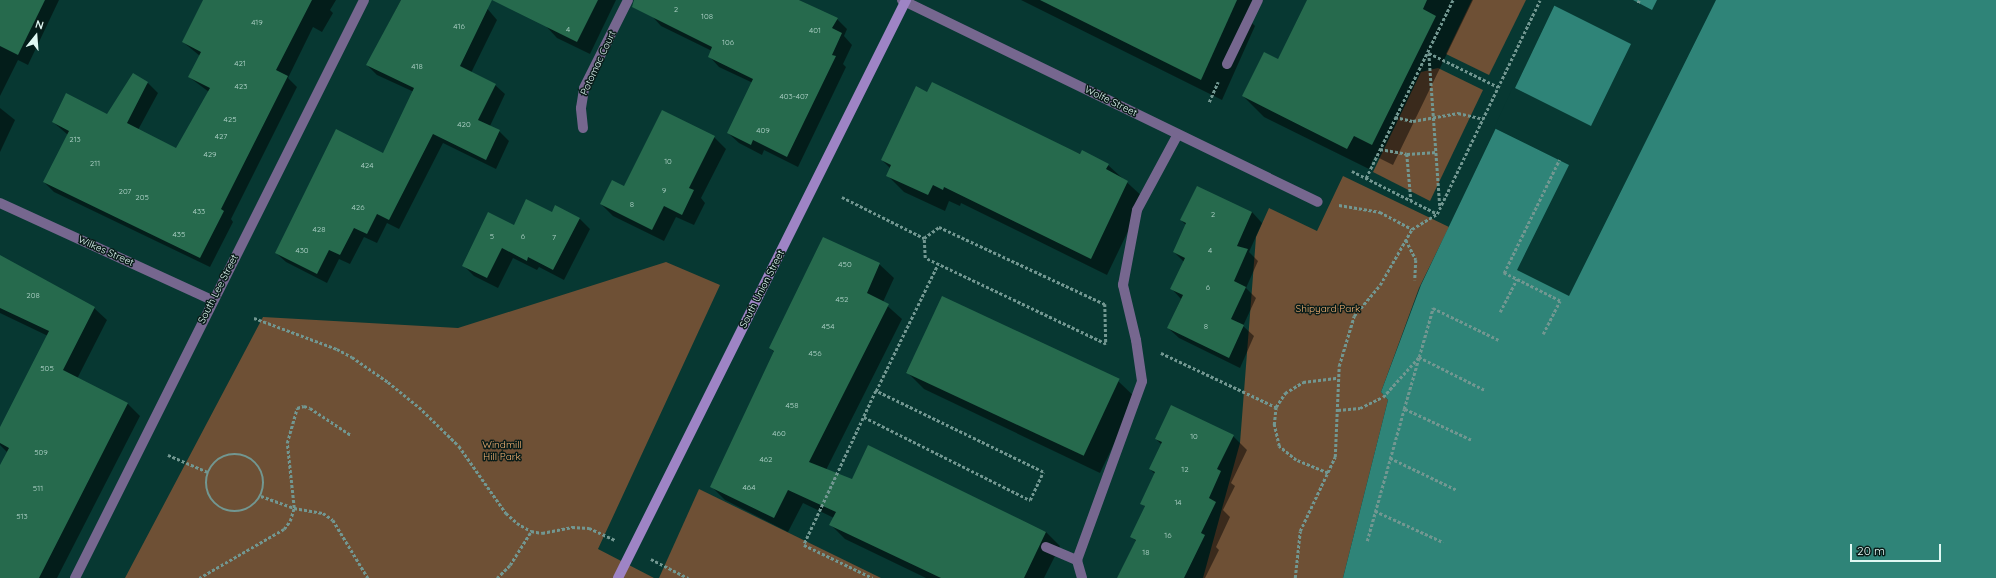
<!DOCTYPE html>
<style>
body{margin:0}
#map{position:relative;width:1996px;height:578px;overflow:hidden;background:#073832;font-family:Quicksand,sans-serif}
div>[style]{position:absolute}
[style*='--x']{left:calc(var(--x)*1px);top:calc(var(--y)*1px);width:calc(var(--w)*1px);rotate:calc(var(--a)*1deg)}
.green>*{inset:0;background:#6e5035}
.water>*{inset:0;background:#2f8478}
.pier>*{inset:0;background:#073832}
.shadow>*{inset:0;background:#0007}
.building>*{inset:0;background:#266a4d;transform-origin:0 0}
.path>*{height:2.5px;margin-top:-1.25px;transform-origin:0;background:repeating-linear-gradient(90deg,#729791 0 3px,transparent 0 5px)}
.path>.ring{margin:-1.25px;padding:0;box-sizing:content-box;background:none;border:2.5px solid #729791;border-radius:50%}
.lane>*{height:10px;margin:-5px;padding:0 5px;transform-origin:5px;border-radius:5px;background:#76678f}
.street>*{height:10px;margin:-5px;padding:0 5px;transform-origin:5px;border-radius:5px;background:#76678f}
.secondary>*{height:10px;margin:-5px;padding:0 5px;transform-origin:5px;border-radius:5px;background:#9e84c5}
span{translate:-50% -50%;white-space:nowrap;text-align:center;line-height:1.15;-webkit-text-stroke:3px #091c19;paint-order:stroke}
.number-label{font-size:8px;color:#b2d4ca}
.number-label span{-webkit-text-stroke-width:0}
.street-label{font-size:10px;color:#e0f8f3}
.park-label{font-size:10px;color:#f9b475}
.north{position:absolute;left:16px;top:16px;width:40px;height:40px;-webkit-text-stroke:3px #091c19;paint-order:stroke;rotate:17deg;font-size:11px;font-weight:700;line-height:16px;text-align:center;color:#e0f8f3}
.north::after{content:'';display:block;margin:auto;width:14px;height:18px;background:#e0f8f3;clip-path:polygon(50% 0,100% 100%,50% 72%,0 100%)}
.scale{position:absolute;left:1850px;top:544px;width:91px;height:18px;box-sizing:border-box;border:2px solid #e0f8f3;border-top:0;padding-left:5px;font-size:12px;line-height:14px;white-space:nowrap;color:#e0f8f3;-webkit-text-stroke:3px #091c19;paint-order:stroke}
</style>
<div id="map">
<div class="green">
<div style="clip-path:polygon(1472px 0,1526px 0,1489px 75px,1446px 54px)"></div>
<div style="clip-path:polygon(1438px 68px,1483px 90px,1430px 201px,1373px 172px,1421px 72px)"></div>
<div style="clip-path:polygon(1343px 176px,1449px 227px,1419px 288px,1381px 392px,1388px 400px,1343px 578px,1203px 578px,1240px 443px,1256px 237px,1269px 208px,1317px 231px)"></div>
<div style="clip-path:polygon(666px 262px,720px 285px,598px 549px,654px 578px,125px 578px,263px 317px,458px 328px)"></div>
<div style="clip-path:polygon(699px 489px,881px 578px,659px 578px)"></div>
</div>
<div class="water">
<div style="clip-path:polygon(1557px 0,1996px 0,1996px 578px,1343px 578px,1388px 400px,1381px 392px,1421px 285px)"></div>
</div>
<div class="pier">
<div style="clip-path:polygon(1555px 0,1633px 0,1652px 10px,1657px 0,1716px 0,1569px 296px,1517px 270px,1569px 165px,1494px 128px,1513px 87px,1591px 126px,1631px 44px,1553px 5px)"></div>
</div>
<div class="shadow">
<div style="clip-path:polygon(0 0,59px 0,28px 65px,18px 60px,0 96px)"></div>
<div style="clip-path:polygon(204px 0,336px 0,330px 10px,333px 13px,322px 32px,313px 27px,288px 78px,297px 87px,231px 219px,233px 222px,210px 267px,54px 192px,44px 182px,68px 135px,53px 122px,107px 115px,148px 83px,158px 93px,138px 130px,177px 150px,209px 92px,189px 77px,200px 56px,183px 42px)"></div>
<div style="clip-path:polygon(401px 0,480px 0,497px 20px,471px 73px,495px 85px,505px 94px,490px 126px,499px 131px,509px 141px,496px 169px,443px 143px,399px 229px,387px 223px,377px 243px,364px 237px,350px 264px,339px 259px,327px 283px,286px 262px,276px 253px,383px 154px,414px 92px,377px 75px,367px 65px)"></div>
<div style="clip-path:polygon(557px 0,616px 0,590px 54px,557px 38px,545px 25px)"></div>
<div style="clip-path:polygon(658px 0,799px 0,837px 19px,847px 29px,844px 36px,852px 45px,843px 64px,846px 67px,798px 167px,764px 150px,762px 155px,739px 143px,728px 133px,753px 83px,719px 67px,709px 56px,712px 51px,661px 26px,651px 15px)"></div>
<div style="clip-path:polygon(1021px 0,1262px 0,1251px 22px,1255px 26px,1222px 100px)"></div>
<div style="clip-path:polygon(1308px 0,1473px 0,1393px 165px,1375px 156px,1369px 169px,1264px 117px,1243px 96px,1278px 60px)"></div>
<div style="clip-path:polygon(928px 93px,1108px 165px,1144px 198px,1107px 275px,961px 203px,960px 206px,949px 201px,945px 211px,904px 192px,888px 176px,891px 169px,882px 160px)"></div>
<div style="clip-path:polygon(0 108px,15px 120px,0 152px)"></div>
<div style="clip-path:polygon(714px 137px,726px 149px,701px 198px,705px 203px,694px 225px,676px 217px,664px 241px,613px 216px,601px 204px,624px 188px)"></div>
<div style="clip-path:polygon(1252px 212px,1262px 223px,1249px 252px,1258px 261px,1246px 288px,1256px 298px,1243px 326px,1254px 336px,1240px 368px,1179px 338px,1168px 328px,1181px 299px,1171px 288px,1184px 262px,1174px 252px,1186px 225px,1181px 220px)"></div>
<div style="clip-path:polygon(552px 213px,579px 218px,590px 229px,564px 280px,539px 267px,537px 270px,513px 258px,498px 288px,474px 276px,463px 265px,514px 226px)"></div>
<div style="clip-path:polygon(0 256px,94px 308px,107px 320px,77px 379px,128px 404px,140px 416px,57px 578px,0 578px,0 467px,7px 452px,0 445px,0 431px,48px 336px,0 313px)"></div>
<div style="clip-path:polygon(879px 264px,894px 278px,883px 302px,902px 319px,826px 470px,852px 480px,1046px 532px,1060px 546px,1044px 578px,926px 578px,845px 539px,831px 525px,834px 518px,803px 503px,788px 532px,725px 500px,711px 486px,775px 353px,770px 348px)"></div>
<div style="clip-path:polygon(906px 371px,1118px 381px,1136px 398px,1100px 473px,924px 389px)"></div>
<div style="clip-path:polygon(1233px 436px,1247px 450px,1231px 483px,1235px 486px,1223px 510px,1230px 517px,1216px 547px,1219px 550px,1205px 578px,1118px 578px,1136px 541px,1131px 537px,1145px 507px,1142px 503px,1155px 474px,1150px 469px,1162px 445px,1156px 439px)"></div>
</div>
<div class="building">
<div style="clip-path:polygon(0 0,45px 0,18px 55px,0 46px)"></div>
<div style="clip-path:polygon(203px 0,312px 0,276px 70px,288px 76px,221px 209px,224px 211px,200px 258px,43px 182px,69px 131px,52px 122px,66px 93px,107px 114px,133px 73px,148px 82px,127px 123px,176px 148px,210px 88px,188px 77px,201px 52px,182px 42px)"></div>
<div style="clip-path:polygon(401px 0,598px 0,577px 42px,492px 0,460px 66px,496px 84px,478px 120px,500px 130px,486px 160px,433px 134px,389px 220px,377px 214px,367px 234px,354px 228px,340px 255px,329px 250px,317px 274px,275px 253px,336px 129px,383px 153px,414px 88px,366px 65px)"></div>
<div style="clip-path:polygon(634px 0,799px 0,838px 18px,832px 28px,842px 33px,832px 55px,836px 56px,787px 157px,753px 140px,751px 145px,727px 133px,753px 79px,708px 57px,712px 47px,632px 7px)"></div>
<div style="clip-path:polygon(1040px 0,1237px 0,1201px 80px)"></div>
<div style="clip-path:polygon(1307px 0,1427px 0,1423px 9px,1436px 16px,1372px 145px,1354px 136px,1347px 149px,1242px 96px,1264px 52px,1278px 59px)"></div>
<div style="clip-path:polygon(932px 82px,1080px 154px,1082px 150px,1109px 164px,1106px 169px,1128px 181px,1091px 259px,944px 187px,943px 190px,933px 185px,928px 195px,886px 176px,891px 165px,881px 160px,916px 86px,927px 92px)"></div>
<div style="clip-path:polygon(662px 110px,715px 136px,689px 188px,694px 190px,682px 215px,664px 206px,652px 230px,600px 204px,612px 180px,624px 186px)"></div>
<div style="clip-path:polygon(1197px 186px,1252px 212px,1237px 246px,1248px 249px,1234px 281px,1246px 287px,1231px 319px,1244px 325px,1229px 358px,1167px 328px,1183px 295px,1170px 289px,1185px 258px,1173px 252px,1186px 223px,1180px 220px)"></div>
<div style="clip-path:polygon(526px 199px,552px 212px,555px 205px,580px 218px,553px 270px,528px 257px,527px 261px,502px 248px,487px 278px,462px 266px,488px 212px,514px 225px)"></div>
<div style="clip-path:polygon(823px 237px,880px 263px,867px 293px,889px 304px,809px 462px,852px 479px,868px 445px,1046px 532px,1024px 578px,941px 578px,829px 525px,836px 512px,788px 490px,774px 518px,710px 487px,774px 351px,769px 348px)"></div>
<div style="clip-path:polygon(0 255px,95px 307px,63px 370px,128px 403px,39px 578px,0 578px,0 465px,9px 448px,0 443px,0 427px,49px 331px,0 308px)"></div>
<div style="left:942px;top:296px;width:196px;height:85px;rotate:25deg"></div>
<div style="clip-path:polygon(1171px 405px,1234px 435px,1217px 469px,1221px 471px,1209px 498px,1216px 502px,1201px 533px,1205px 535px,1184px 578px,1117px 578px,1136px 540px,1130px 537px,1145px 506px,1140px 504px,1155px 472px,1149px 469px,1162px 442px,1155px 439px)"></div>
</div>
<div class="path">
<div style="--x:1638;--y:3;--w:3;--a:-72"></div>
<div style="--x:1429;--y:53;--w:153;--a:85.9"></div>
<div style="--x:1429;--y:53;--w:77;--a:26.2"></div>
<div style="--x:1209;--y:102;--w:22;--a:-66"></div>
<div style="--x:1395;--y:117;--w:18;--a:13"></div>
<div style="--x:1413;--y:121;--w:46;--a:-10.1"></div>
<div style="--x:1458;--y:113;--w:26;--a:13"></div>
<div style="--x:1380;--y:149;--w:27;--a:10"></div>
<div style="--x:1407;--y:154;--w:30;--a:-4"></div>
<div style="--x:1407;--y:154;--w:46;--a:85"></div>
<div style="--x:1352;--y:171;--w:94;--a:26.6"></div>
<div style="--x:1366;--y:178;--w:198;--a:-64"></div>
<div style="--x:842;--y:197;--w:92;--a:26.6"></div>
<div style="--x:1339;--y:205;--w:42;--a:9.7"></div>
<div style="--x:1380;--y:212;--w:36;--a:28"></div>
<div style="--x:939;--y:227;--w:183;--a:24.9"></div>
<div style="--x:1105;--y:304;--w:40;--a:88.6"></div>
<div style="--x:1106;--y:344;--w:200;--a:-154.6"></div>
<div style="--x:925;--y:258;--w:20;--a:-93"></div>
<div style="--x:924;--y:238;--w:19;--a:-36"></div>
<div style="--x:1406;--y:240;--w:22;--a:63"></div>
<div style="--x:1416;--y:260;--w:20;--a:93"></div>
<div style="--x:1500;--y:312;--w:37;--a:-63"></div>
<div style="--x:254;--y:318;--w:89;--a:20.5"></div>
<div style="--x:337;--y:349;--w:17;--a:28"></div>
<div style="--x:352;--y:357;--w:44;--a:34.8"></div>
<div style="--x:388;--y:382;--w:40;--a:39"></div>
<div style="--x:419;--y:407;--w:56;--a:44.3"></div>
<div style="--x:459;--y:446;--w:82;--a:55"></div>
<div style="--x:506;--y:513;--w:15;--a:42"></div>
<div style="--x:517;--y:523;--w:16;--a:30"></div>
<div style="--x:531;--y:531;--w:11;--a:10"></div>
<div style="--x:542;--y:533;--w:31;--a:-11"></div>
<div style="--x:572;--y:527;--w:17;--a:3"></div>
<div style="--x:589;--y:528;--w:29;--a:25"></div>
<div style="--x:1543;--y:334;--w:37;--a:-63"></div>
<div style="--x:1560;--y:301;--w:63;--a:-153.4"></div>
<div style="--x:1504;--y:273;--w:126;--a:-64"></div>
<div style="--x:1161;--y:353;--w:127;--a:25.2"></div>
<div style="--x:876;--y:391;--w:141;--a:-64"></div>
<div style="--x:1338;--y:410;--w:22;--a:-5"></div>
<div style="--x:1360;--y:408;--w:25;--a:-26"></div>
<div style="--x:1383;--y:397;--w:54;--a:-48"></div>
<div style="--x:1419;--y:357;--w:51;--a:-74.1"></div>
<div style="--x:1433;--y:308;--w:73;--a:25.9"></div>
<div style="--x:864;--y:417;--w:186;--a:26.6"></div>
<div style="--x:1030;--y:500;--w:31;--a:-65"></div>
<div style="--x:1043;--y:472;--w:186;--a:-154.1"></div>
<div style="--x:876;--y:391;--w:170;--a:115.1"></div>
<div style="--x:804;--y:545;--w:76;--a:25.6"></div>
<div style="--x:1471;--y:440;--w:74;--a:-155.2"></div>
<div style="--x:1404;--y:409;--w:54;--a:-73.9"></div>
<div style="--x:1419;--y:357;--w:74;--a:26.6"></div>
<div class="ring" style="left:206px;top:454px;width:55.5px;height:55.5px"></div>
<div style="--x:168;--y:455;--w:43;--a:23"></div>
<div style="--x:1390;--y:458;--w:74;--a:25.5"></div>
<div style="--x:1328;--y:473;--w:35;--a:-158"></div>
<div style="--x:1296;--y:460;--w:22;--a:-141"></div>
<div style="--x:1279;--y:446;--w:22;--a:-103"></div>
<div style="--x:1274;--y:425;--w:18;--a:-84"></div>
<div style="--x:1276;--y:407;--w:17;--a:-57"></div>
<div style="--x:1285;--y:393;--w:21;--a:-31"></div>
<div style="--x:1303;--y:382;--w:35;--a:-7"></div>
<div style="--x:261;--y:496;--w:35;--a:20"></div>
<div style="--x:294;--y:508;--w:29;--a:10"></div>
<div style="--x:323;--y:513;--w:12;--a:35"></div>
<div style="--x:333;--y:520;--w:68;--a:58.9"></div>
<div style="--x:1375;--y:511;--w:75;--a:24.5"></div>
<div style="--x:1367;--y:541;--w:137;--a:-74.3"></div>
<div style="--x:651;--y:559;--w:42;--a:27.2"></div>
<div style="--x:199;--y:578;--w:98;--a:-30"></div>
<div style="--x:284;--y:529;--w:10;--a:-53"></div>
<div style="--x:290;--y:521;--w:14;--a:-73"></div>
<div style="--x:294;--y:508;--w:65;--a:-96.1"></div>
<div style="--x:287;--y:443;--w:36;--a:-74"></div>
<div style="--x:297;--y:408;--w:7;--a:-16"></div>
<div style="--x:304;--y:406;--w:6;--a:18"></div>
<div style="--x:310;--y:408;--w:49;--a:33.4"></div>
<div style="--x:497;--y:578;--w:18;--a:-45"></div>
<div style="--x:510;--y:565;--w:40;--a:-58"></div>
<div style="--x:1295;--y:578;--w:47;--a:-83.9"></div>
<div style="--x:1300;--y:531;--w:82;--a:-64.7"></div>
<div style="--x:1335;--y:457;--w:91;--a:-87.5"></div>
<div style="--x:1339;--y:366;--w:52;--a:-73.3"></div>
<div style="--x:1354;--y:316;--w:40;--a:-50"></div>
<div style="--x:1380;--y:285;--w:64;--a:-60.3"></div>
<div style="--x:1412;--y:229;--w:29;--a:-31"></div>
<div style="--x:1437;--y:214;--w:237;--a:-64.3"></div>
</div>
<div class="lane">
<div style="--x:1046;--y:547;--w:34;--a:23"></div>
<div style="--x:1082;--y:578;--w:19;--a:-106"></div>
<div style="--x:1077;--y:560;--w:190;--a:-70"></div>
<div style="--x:1142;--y:381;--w:41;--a:-98.3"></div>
<div style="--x:1136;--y:340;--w:57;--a:-103.3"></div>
<div style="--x:1123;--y:285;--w:76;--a:-79.4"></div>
<div style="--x:1137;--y:210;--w:86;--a:-61.7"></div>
</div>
<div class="street">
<div style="--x:902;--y:0;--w:462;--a:25.9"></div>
<div style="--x:1227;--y:64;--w:71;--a:-64.2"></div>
<div style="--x:583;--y:128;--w:20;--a:-96"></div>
<div style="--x:581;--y:108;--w:20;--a:-81"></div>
<div style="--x:584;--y:88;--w:98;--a:-63.4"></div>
<div style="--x:0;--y:203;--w:233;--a:24.6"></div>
<div style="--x:75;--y:578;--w:646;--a:-63.43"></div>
</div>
<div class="secondary">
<div style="--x:618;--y:578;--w:646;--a:-63.51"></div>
</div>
<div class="number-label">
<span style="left:676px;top:10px">2</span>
<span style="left:707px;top:17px">108</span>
<span style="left:257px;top:23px">419</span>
<span style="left:459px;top:27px">416</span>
<span style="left:568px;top:30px">4</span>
<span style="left:815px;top:31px">401</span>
<span style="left:728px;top:43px">106</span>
<span style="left:240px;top:64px">421</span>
<span style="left:417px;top:67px">418</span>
<span style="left:241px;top:87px">423</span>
<span style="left:794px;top:97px">403-407</span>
<span style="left:230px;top:120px">425</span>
<span style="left:464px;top:125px">420</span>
<span style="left:763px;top:131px">409</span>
<span style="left:221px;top:137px">427</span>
<span style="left:75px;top:140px">213</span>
<span style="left:210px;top:155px">429</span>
<span style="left:668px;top:162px">10</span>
<span style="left:95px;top:164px">211</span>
<span style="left:367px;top:166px">424</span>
<span style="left:664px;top:191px">9</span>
<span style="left:125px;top:192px">207</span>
<span style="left:142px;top:198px">205</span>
<span style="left:632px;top:205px">8</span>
<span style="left:358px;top:208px">426</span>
<span style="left:199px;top:212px">433</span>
<span style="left:1213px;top:215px">2</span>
<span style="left:319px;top:230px">428</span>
<span style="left:179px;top:235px">435</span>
<span style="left:492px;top:237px">5</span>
<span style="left:523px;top:237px">6</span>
<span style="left:554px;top:238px">7</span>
<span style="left:302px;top:251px">430</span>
<span style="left:1210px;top:251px">4</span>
<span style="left:845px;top:265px">450</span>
<span style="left:1208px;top:288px">6</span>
<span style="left:33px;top:296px">208</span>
<span style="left:842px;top:300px">452</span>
<span style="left:828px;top:327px">454</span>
<span style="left:1206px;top:327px">8</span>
<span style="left:815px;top:354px">456</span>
<span style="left:47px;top:369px">505</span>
<span style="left:792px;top:406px">458</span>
<span style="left:779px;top:434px">460</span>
<span style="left:1194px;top:437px">10</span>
<span style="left:41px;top:453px">509</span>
<span style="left:766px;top:460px">462</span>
<span style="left:1185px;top:470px">12</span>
<span style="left:749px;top:488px">464</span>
<span style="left:38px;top:489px">511</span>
<span style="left:1178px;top:503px">14</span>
<span style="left:22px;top:517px">513</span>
<span style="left:1168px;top:536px">16</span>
<span style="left:1146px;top:553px">18</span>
</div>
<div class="street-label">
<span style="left:598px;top:63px;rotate:-65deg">Potomac Court</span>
<span style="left:1111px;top:101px;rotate:26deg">Wolfe Street</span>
<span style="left:106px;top:251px;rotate:24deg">Wilkes Street</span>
<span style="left:218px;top:289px;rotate:-63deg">South Lee Street</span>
<span style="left:762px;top:289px;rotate:-63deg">South Union Street</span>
</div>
<div class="park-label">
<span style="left:1328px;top:309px">Shipyard Park</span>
<span style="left:502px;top:450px">Windmill<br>Hill Park</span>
</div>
<div class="north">N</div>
<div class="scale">20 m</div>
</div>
